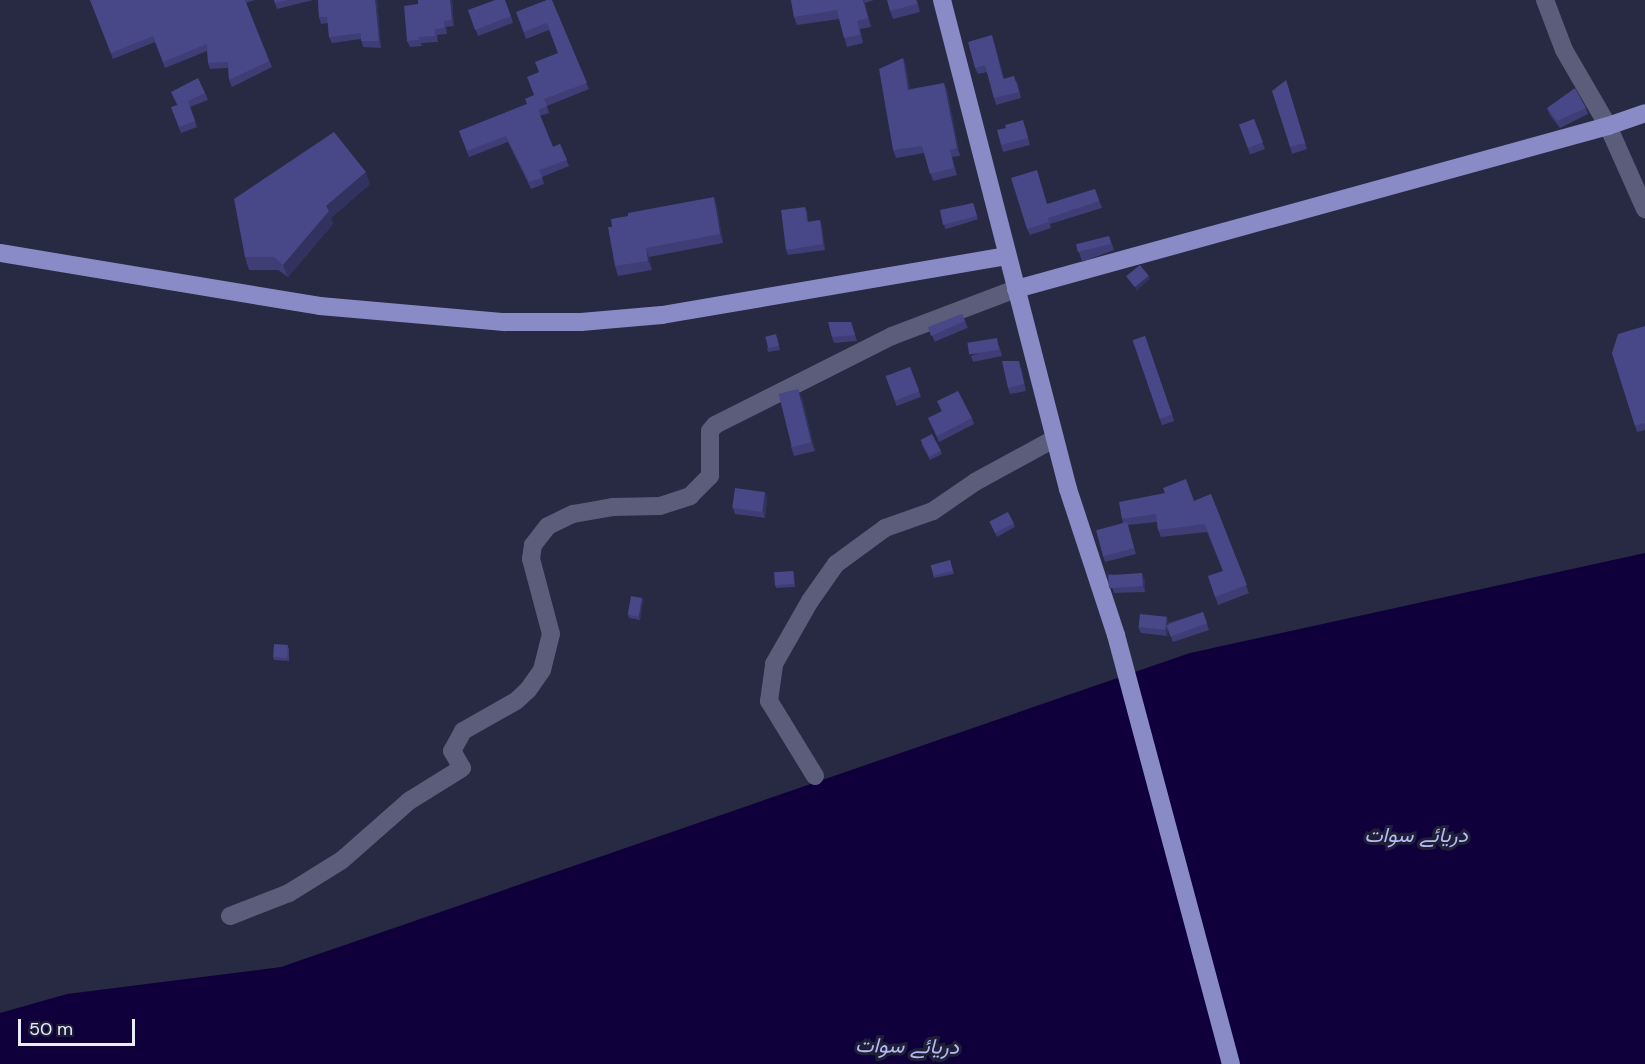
<!DOCTYPE html>
<meta charset="utf-8">
<style>
body{margin:0}
#map{position:relative;width:1645px;height:1064px;overflow:hidden;background:#282942;font-family:"DM Sans",Vazirmatn,sans-serif}
div>[style]{position:absolute}
[style*='--x']{left:calc(var(--x)*1px);top:calc(var(--y)*1px);width:calc(var(--w)*1px);rotate:calc(var(--a)*1deg)}
.water>*{inset:0;background:#0f003c}
.minor>*{height:18px;margin:-9px;padding:0 9px;transform-origin:9px;border-radius:9px;background:#5b5d7a}
.major>*{height:18px;margin:-9px;padding:0 9px;transform-origin:9px;border-radius:9px;background:#898bc7}
.wall>*{inset:0;background:#3e3d75;transform-origin:0 0}
.shaded-wall>*{inset:0;background:#32325f}
.building>*{inset:0;background:#484788;transform-origin:0 0}
span{translate:-50% -50%;white-space:nowrap;text-align:center;line-height:1.15;-webkit-text-stroke:6px #1f2038;paint-order:stroke}
.water-label{font-size:21px;color:#b6b9f3;font-style:italic}
.scale{position:absolute;left:18px;top:1019px;width:117px;height:27px;box-sizing:border-box;border:3px solid #eaecfc;border-top:0;padding-left:8px;font-size:18px;line-height:21px;white-space:nowrap;color:#eaecfc;-webkit-text-stroke:4px #1f2038;paint-order:stroke}
</style>
<div id="map">
<div class="water">
<div style="clip-path:polygon(1645px 553px,1645px 1064px,0 1064px,0 1013px,67px 994px,281px 967px,1190px 653px)"></div>
</div>
<div class="minor">
<div style="--x:1545;--y:0;--w:53;--a:69.2"></div>
<div style="--x:1564;--y:50;--w:88;--a:59.9"></div>
<div style="--x:1608;--y:126;--w:91;--a:66"></div>
<div style="--x:815;--y:776;--w:88;--a:-121.5"></div>
<div style="--x:769;--y:701;--w:37;--a:-82"></div>
<div style="--x:774;--y:664;--w:73;--a:-60.3"></div>
<div style="--x:810;--y:601;--w:45;--a:-54.9"></div>
<div style="--x:836;--y:564;--w:61;--a:-36.3"></div>
<div style="--x:885;--y:528;--w:51;--a:-19.5"></div>
<div style="--x:933;--y:511;--w:51;--a:-34.6"></div>
<div style="--x:975;--y:482;--w:90;--a:-28.6"></div>
<div style="--x:230;--y:916;--w:63;--a:-21.3"></div>
<div style="--x:289;--y:893;--w:62;--a:-31.9"></div>
<div style="--x:342;--y:860;--w:89;--a:-41.4"></div>
<div style="--x:409;--y:801;--w:62;--a:-31.9"></div>
<div style="--x:462;--y:768;--w:20;--a:-120"></div>
<div style="--x:452;--y:751;--w:23;--a:-61"></div>
<div style="--x:463;--y:731;--w:61;--a:-29.5"></div>
<div style="--x:516;--y:701;--w:16;--a:-43"></div>
<div style="--x:528;--y:690;--w:24;--a:-55"></div>
<div style="--x:542;--y:670;--w:37;--a:-76"></div>
<div style="--x:551;--y:634;--w:78;--a:-104.9"></div>
<div style="--x:531;--y:559;--w:14;--a:-82"></div>
<div style="--x:533;--y:545;--w:24;--a:-52"></div>
<div style="--x:548;--y:526;--w:28;--a:-26"></div>
<div style="--x:573;--y:514;--w:40;--a:-10"></div>
<div style="--x:612;--y:507;--w:48;--a:-1.2"></div>
<div style="--x:660;--y:506;--w:32;--a:-18"></div>
<div style="--x:690;--y:496;--w:28;--a:-45"></div>
<div style="--x:710;--y:476;--w:45;--a:-90"></div>
<div style="--x:710;--y:431;--w:8;--a:-50"></div>
<div style="--x:715;--y:425;--w:198;--a:-26.7"></div>
<div style="--x:892;--y:336;--w:133;--a:-20.8"></div>
</div>
<div class="major">
<div style="--x:942;--y:0;--w:505;--a:75.55"></div>
<div style="--x:1068;--y:489;--w:154;--a:71.8"></div>
<div style="--x:1116;--y:635;--w:444;--a:75"></div>
<div style="--x:0;--y:253;--w:324;--a:9.4"></div>
<div style="--x:320;--y:306;--w:185;--a:5"></div>
<div style="--x:504;--y:322;--w:77;--a:0"></div>
<div style="--x:581;--y:322;--w:81;--a:-4.9"></div>
<div style="--x:662;--y:315;--w:349;--a:-9.7"></div>
<div style="--x:1016;--y:289;--w:614;--a:-15.39"></div>
<div style="--x:1608;--y:126;--w:39;--a:-19"></div>
</div>
<div class="wall">
<div style="clip-path:polygon(90px 0,255px 0,246px 3px,272px 67px,232px 87px,229px 80px,228px 68px,210px 69px,208px 63px,207px 51px,165px 68px,155px 42px,113px 59px)"></div>
<div style="clip-path:polygon(274px 0,313px 0,277px 9px)"></div>
<div style="clip-path:polygon(318px 0,377px 0,381px 48px,363px 47px,361px 39px,332px 43px,329px 37px,328px 23px,321px 24px,319px 17px)"></div>
<div style="clip-path:polygon(418px 0,452px 0,454px 26px,446px 27px,447px 34px,437px 35px,438px 42px,421px 43px,422px 46px,410px 47px,407px 41px,418px 4px)"></div>
<div style="clip-path:polygon(547px 0,589px 89px,547px 106px,549px 113px,540px 116px,553px 147px,560px 144px,569px 166px,542px 177px,544px 184px,531px 189px,508px 142px,469px 157px,459px 131px,527px 104px,534px 95px,539px 72px,558px 53px,549px 30px,526px 39px,516px 12px)"></div>
<div style="clip-path:polygon(791px 0,874px 0,865px 3px,871px 27px,860px 29px,863px 43px,847px 47px,839px 19px,797px 25px,794px 17px)"></div>
<div style="clip-path:polygon(917px 0,920px 12px,893px 19px,890px 11px)"></div>
<div style="clip-path:polygon(468px 10px,511px 16px,513px 23px,478px 36px)"></div>
<div style="clip-path:polygon(994px 42px,1004px 79px,1017px 82px,1021px 98px,996px 105px,987px 72px,978px 74px,975px 68px)"></div>
<div style="clip-path:polygon(903px 58px,906px 66px,910px 89px,944px 83px,947px 90px,960px 156px,952px 157px,957px 175px,933px 181px,924px 153px,896px 158px,893px 150px)"></div>
<div style="clip-path:polygon(1286px 80px,1307px 149px,1292px 154px,1290px 147px)"></div>
<div style="clip-path:polygon(171px 92px,205px 93px,208px 100px,190px 107px,197px 127px,181px 133px,171px 107px,177px 105px)"></div>
<div style="clip-path:polygon(1547px 108px,1586px 108px,1588px 114px,1560px 128px,1550px 115px)"></div>
<div style="left:1254px;top:119px;width:32px;height:16px;rotate:70deg"></div>
<div style="clip-path:polygon(1025px 126px,1030px 145px,1003px 152px,1001px 145px)"></div>
<div style="clip-path:polygon(370px 184px,331px 218px,333px 224px,288px 277px,278px 270px,249px 270px,245px 257px)"></div>
<div style="clip-path:polygon(1095px 189px,1102px 208px,1050px 224px,1051px 228px,1030px 235px,1027px 229px,1048px 204px)"></div>
<div style="left:973px;top:203px;width:17px;height:34px;rotate:73deg"></div>
<div style="clip-path:polygon(717px 206px,723px 243px,649px 257px,652px 270px,618px 276px,615px 266px)"></div>
<div style="clip-path:polygon(805px 207px,807px 212px,808px 222px,820px 220px,822px 226px,825px 250px,788px 255px,786px 250px)"></div>
<div style="left:1109px;top:236px;width:15px;height:34px;rotate:70deg"></div>
<div style="left:962px;top:314px;width:15px;height:36px;rotate:67deg"></div>
<div style="clip-path:polygon(851px 322px,857px 341px,834px 343px,832px 337px)"></div>
<div style="clip-path:polygon(1645px 326px,1645px 430px,1637px 432px,1612px 353px)"></div>
<div style="left:1145px;top:336px;width:90px;height:13px;rotate:71deg"></div>
<div style="clip-path:polygon(777px 337px,780px 350px,768px 352px,767px 348px)"></div>
<div style="clip-path:polygon(999px 345px,1002px 356px,973px 362px,971px 356px)"></div>
<div style="left:910px;top:367px;width:32px;height:26px;rotate:70deg"></div>
<div style="clip-path:polygon(1021px 367px,1026px 391px,1010px 394px,1008px 388px)"></div>
<div style="clip-path:polygon(802px 398px,815px 451px,794px 456px,791px 447px)"></div>
<div style="clip-path:polygon(937px 401px,972px 418px,974px 424px,939px 442px,928px 418px,942px 412px)"></div>
<div style="clip-path:polygon(921px 443px,941px 451px,942px 454px,930px 460px)"></div>
<div style="clip-path:polygon(765px 492px,767px 498px,765px 518px,735px 514px,733px 508px)"></div>
<div style="clip-path:polygon(1211px 494px,1249px 593px,1218px 605px,1208px 576px,1223px 571px,1207px 532px,1161px 537px,1158px 530px,1157px 522px,1128px 525px,1136px 554px,1105px 562px,1103px 556px,1123px 522px,1122px 519px,1194px 501px)"></div>
<div style="clip-path:polygon(990px 522px,1014px 524px,1015px 527px,997px 537px)"></div>
<div style="clip-path:polygon(950px 560px,954px 574px,934px 578px,933px 575px)"></div>
<div style="clip-path:polygon(793px 571px,794px 574px,795px 587px,776px 588px,775px 585px)"></div>
<div style="clip-path:polygon(1108px 574px,1145px 579px,1145px 592px,1114px 593px)"></div>
<div style="clip-path:polygon(642px 598px,643px 601px,640px 620px,629px 618px,628px 615px)"></div>
<div style="clip-path:polygon(1203px 612px,1209px 630px,1173px 642px,1168px 629px,1167px 636px,1141px 633px,1138px 627px,1169px 623px)"></div>
<div style="clip-path:polygon(289px 648px,289px 661px,274px 660px,273px 657px)"></div>
</div>
<div class="shaded-wall">
<div style="clip-path:polygon(375px 0,377px 0,381px 48px,379px 41px)"></div>
<div style="clip-path:polygon(450px 0,452px 0,454px 26px,452px 20px)"></div>
<div style="clip-path:polygon(863px 0,864px 0,871px 27px,868px 18px)"></div>
<div style="clip-path:polygon(903px 58px,906px 66px,911px 97px,908px 90px)"></div>
<div style="clip-path:polygon(944px 83px,947px 90px,960px 156px,957px 148px)"></div>
<div style="clip-path:polygon(366px 172px,370px 184px,331px 218px,333px 224px,288px 277px,283px 265px,326px 206px)"></div>
<div style="clip-path:polygon(714px 197px,717px 206px,723px 243px,720px 234px)"></div>
<div style="clip-path:polygon(820px 220px,822px 226px,825px 250px,823px 244px)"></div>
<div style="clip-path:polygon(646px 248px,649px 257px,652px 270px,648px 261px)"></div>
<div style="clip-path:polygon(1149px 276px,1150px 279px,1136px 291px,1135px 287px)"></div>
<div style="clip-path:polygon(798px 389px,802px 398px,815px 451px,811px 442px)"></div>
<div style="clip-path:polygon(765px 492px,767px 498px,765px 518px,763px 512px)"></div>
<div style="clip-path:polygon(1142px 573px,1145px 579px,1145px 592px,1143px 586px)"></div>
<div style="clip-path:polygon(642px 598px,643px 601px,640px 620px,639px 617px)"></div>
<div style="clip-path:polygon(1167px 617px,1169px 623px,1167px 636px,1165px 630px)"></div>
</div>
<div class="building">
<div style="clip-path:polygon(90px 0,245px 0,269px 61px,229px 80px,228px 62px,208px 63px,207px 44px,163px 62px,153px 36px,111px 53px)"></div>
<div style="clip-path:polygon(274px 0,287px 0,275px 3px)"></div>
<div style="clip-path:polygon(318px 0,375px 0,379px 41px,361px 41px,361px 33px,329px 37px,327px 17px,319px 17px)"></div>
<div style="clip-path:polygon(418px 0,450px 0,452px 20px,444px 21px,444px 28px,435px 29px,435px 36px,419px 37px,419px 40px,407px 41px,404px 6px,418px 4px)"></div>
<div style="clip-path:polygon(495px 0,505px 0,511px 16px,475px 30px,468px 10px)"></div>
<div style="clip-path:polygon(547px 0,552px 0,587px 83px,544px 99px,547px 106px,538px 110px,553px 147px,560px 144px,567px 160px,539px 170px,542px 178px,529px 182px,506px 136px,467px 151px,459px 131px,527px 104px,525px 99px,534px 95px,527px 77px,539px 72px,535px 62px,558px 53px,547px 23px,524px 32px,516px 12px)"></div>
<div style="clip-path:polygon(791px 0,863px 0,868px 18px,857px 21px,860px 35px,844px 38px,837px 10px,794px 17px)"></div>
<div style="clip-path:polygon(887px 0,916px 0,917px 4px,890px 11px)"></div>
<div style="clip-path:polygon(992px 35px,1003px 79px,1014px 76px,1019px 92px,994px 98px,985px 65px,975px 68px,968px 42px)"></div>
<div style="clip-path:polygon(903px 58px,908px 90px,944px 83px,957px 148px,950px 150px,954px 168px,930px 174px,922px 146px,893px 150px,879px 69px)"></div>
<div style="clip-path:polygon(198px 78px,205px 93px,188px 101px,195px 121px,179px 127px,171px 107px,178px 105px,171px 92px)"></div>
<div style="clip-path:polygon(1286px 80px,1305px 143px,1290px 147px,1272px 91px)"></div>
<div style="clip-path:polygon(1575px 88px,1586px 108px,1557px 121px,1547px 108px)"></div>
<div style="left:1254px;top:119px;width:25px;height:16px;rotate:69deg"></div>
<div style="clip-path:polygon(1023px 120px,1028px 138px,1001px 145px,997px 130px,1006px 128px,1005px 125px)"></div>
<div style="clip-path:polygon(334px 132px,366px 172px,326px 206px,329px 211px,283px 265px,274px 257px,245px 257px,234px 199px)"></div>
<div style="clip-path:polygon(1037px 170px,1047px 204px,1095px 189px,1099px 201px,1048px 218px,1049px 222px,1027px 229px,1011px 178px)"></div>
<div style="clip-path:polygon(714px 197px,720px 234px,646px 248px,648px 261px,615px 266px,608px 227px,612px 227px,611px 219px,628px 216px,628px 213px)"></div>
<div style="clip-path:polygon(973px 203px,977px 216px,943px 225px,940px 210px)"></div>
<div style="clip-path:polygon(805px 207px,807px 222px,820px 220px,823px 244px,786px 250px,781px 210px)"></div>
<div style="left:1109px;top:236px;width:8px;height:34px;rotate:76deg"></div>
<div style="left:1140px;top:265px;width:14px;height:18px;rotate:51deg"></div>
<div style="clip-path:polygon(962px 314px,965px 321px,931px 336px,928px 327px)"></div>
<div style="clip-path:polygon(828px 322px,851px 322px,855px 335px,832px 337px)"></div>
<div style="clip-path:polygon(1645px 326px,1645px 423px,1635px 426px,1612px 353px,1618px 334px)"></div>
<div style="left:776px;top:334px;width:12px;height:11px;rotate:76deg"></div>
<div style="left:1145px;top:336px;width:83px;height:13px;rotate:71deg"></div>
<div style="left:997px;top:338px;width:12px;height:30px;rotate:81deg"></div>
<div style="clip-path:polygon(1002px 361px,1019px 361px,1024px 384px,1008px 388px)"></div>
<div style="left:910px;top:367px;width:26px;height:26px;rotate:69deg"></div>
<div style="left:798px;top:389px;width:55px;height:20px;rotate:76deg"></div>
<div style="clip-path:polygon(958px 391px,972px 418px,937px 436px,928px 418px,942px 411px,937px 401px)"></div>
<div style="left:932px;top:434px;width:19px;height:13px;rotate:62deg"></div>
<div style="clip-path:polygon(1186px 479px,1194px 501px,1211px 494px,1247px 585px,1215px 597px,1208px 576px,1223px 571px,1205px 524px,1158px 530px,1156px 514px,1122px 519px,1119px 502px,1165px 493px,1163px 488px)"></div>
<div style="left:735px;top:488px;width:30px;height:20px;rotate:8deg"></div>
<div style="left:1008px;top:512px;width:13px;height:21px;rotate:63deg"></div>
<div style="left:1127px;top:522px;width:27px;height:32px;rotate:75deg"></div>
<div style="left:950px;top:560px;width:11px;height:20px;rotate:75deg"></div>
<div style="left:793px;top:571px;width:13px;height:19px;rotate:86deg"></div>
<div style="left:1142px;top:573px;width:13px;height:34px;rotate:86deg"></div>
<div style="left:631px;top:596px;width:11px;height:19px;rotate:10deg"></div>
<div style="left:1203px;top:612px;width:12px;height:39px;rotate:70deg"></div>
<div style="left:1140px;top:614px;width:27px;height:13px;rotate:6deg"></div>
<div style="left:274px;top:644px;width:14px;height:13px;rotate:4deg"></div>
</div>
<div class="water-label">
<span style="left:1416px;top:835px">دریائے سوات</span>
<span style="left:907px;top:1046px;rotate:1deg">دریائے سوات</span>
</div>
<div class="scale">50 m</div>
</div>
